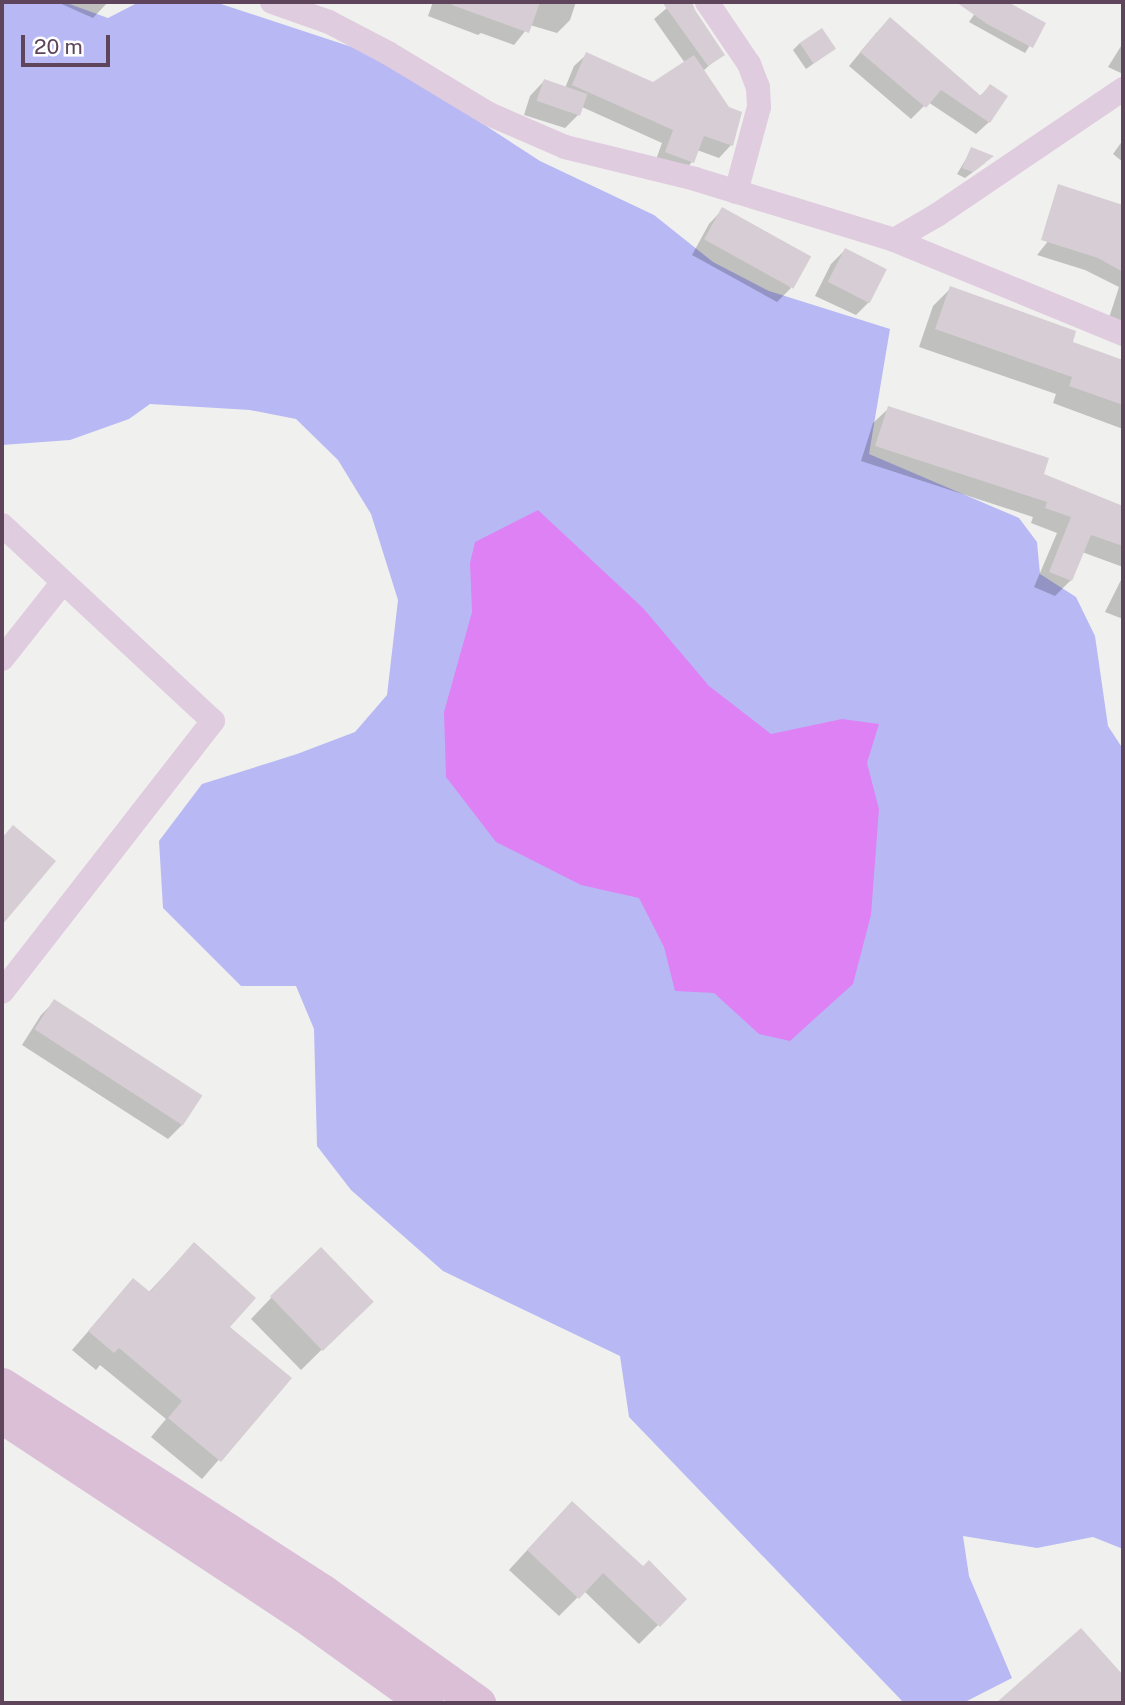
<!DOCTYPE html>
<style>
body{margin:0}
#map{position:relative;width:1125px;height:1705px;overflow:hidden;background:#f0f1ee;font-family:"Public Sans",sans-serif}
div>[style]{position:absolute}
[style*='--x']{left:calc(var(--x)*1px);top:calc(var(--y)*1px);width:calc(var(--w)*1px);rotate:calc(var(--a)*1deg)}
.green>*{inset:0;background:#b8b9f4}
.water>*{inset:0;background:#de81f5}
.shadow>*{inset:0;background:#0003}
.building>*{inset:0;background:#d7cdd4;transform-origin:0 0}
.minor>*{height:24px;margin:-12px;padding:0 12px;transform-origin:12px;border-radius:12px;background:#e0ccdf}
.secondary>*{height:35px;margin:-17.5px;padding:0 17.5px;transform-origin:17.5px;border-radius:17.5px;background:#dabfd7}
span{translate:-50% -50%;white-space:nowrap;text-align:center;line-height:1.15;-webkit-text-stroke:5px #fff;paint-order:stroke}
.frame{position:absolute;inset:0;border:4px solid #5e455c;pointer-events:none}
.scale{position:absolute;left:21px;top:35px;width:89px;height:32px;box-sizing:border-box;border:4px solid #5e455c;border-top:0;padding-left:9px;font-size:21px;line-height:24px;white-space:nowrap;color:#5e455c;-webkit-text-stroke:5px #fff;paint-order:stroke}
</style>
<div id="map">
<div class="green">
<div style="clip-path:polygon(2px 2px,64px 2px,108px 18px,139px 2px,215px 2px,379px 56px,540px 161px,654px 215px,713px 262px,769px 291px,890px 329px,869px 454px,1019px 518px,1037px 542px,1040px 574px,1076px 597px,1095px 636px,1108px 726px,1123px 749px,1123px 1549px,1093px 1537px,1037px 1548px,963px 1536px,969px 1576px,1012px 1678px,963px 1703px,904px 1703px,629px 1417px,620px 1356px,443px 1271px,351px 1190px,317px 1146px,314px 1029px,296px 986px,241px 986px,163px 908px,159px 841px,202px 784px,297px 754px,355px 732px,387px 695px,398px 600px,371px 514px,338px 460px,296px 419px,250px 410px,150px 404px,129px 419px,70px 440px,2px 445px)"></div>
</div>
<div class="water">
<div style="clip-path:polygon(538px 510px,643px 608px,709px 686px,771px 734px,842px 719px,879px 724px,867px 763px,879px 809px,871px 915px,853px 984px,790px 1041px,759px 1034px,714px 993px,675px 991px,664px 947px,639px 898px,581px 885px,496px 842px,446px 777px,444px 712px,472px 612px,470px 563px,475px 542px)"></div>
</div>
<div class="shadow">
<div style="clip-path:polygon(57px 2px,108px 2px,93px 18px)"></div>
<div style="clip-path:polygon(433px 2px,576px 2px,570px 20px,557px 33px,530px 25px,514px 45px,481px 33px,478px 35px,428px 16px)"></div>
<div style="clip-path:polygon(674px 2px,691px 2px,693px 11px,722px 54px,703px 71px,731px 145px,719px 158px,697px 150px,692px 162px,680px 175px,654px 165px,662px 143px,582px 107px,579px 114px,565px 128px,524px 115px,530px 96px,544px 81px,565px 88px,574px 66px,587px 54px,653px 84px,685px 63px,654px 19px)"></div>
<div style="clip-path:polygon(983px 2px,1005px 2px,1041px 28px,1025px 53px,969px 22px)"></div>
<div style="clip-path:polygon(877px 32px,979px 97px,990px 86px,989px 122px,976px 134px,928px 102px,911px 119px,849px 66px)"></div>
<div style="clip-path:polygon(800px 43px,834px 49px,806px 69px,793px 50px)"></div>
<div style="clip-path:polygon(1123px 43px,1123px 74px,1108px 67px)"></div>
<div style="clip-path:polygon(1123px 140px,1123px 162px,1113px 154px)"></div>
<div style="clip-path:polygon(972px 149px,985px 163px,965px 178px,957px 174px)"></div>
<div style="clip-path:polygon(1085px 195px,1123px 207px,1123px 323px,1109px 318px,1119px 287px,1085px 270px,1037px 255px)"></div>
<div style="clip-path:polygon(723px 209px,791px 288px,777px 302px,692px 255px,709px 224px)"></div>
<div style="clip-path:polygon(845px 250px,870px 301px,856px 315px,815px 296px,831px 264px)"></div>
<div style="clip-path:polygon(951px 288px,1070px 343px,1123px 362px,1123px 429px,1053px 403px,1056px 394px,919px 347px,933px 306px)"></div>
<div style="clip-path:polygon(889px 408px,1041px 475px,1123px 507px,1123px 567px,1082px 552px,1071px 580px,1055px 596px,1034px 587px,1057px 533px,1031px 523px,1033px 517px,861px 461px,873px 423px)"></div>
<div style="clip-path:polygon(1123px 576px,1123px 619px,1105px 612px)"></div>
<div style="clip-path:polygon(2px 834px,53px 862px,2px 922px)"></div>
<div style="clip-path:polygon(55px 1001px,182px 1125px,168px 1139px,22px 1045px,41px 1015px)"></div>
<div style="clip-path:polygon(194px 1244px,228px 1327px,289px 1379px,202px 1479px,151px 1437px,166px 1419px,100px 1365px,96px 1370px,72px 1350px,133px 1280px,148px 1293px)"></div>
<div style="clip-path:polygon(272px 1297px,371px 1301px,301px 1370px,251px 1319px)"></div>
<div style="clip-path:polygon(553px 1522px,643px 1568px,684px 1599px,639px 1644px,584px 1591px,559px 1616px,509px 1570px)"></div>
<div style="clip-path:polygon(1081px 1630px,1123px 1678px,1123px 1703px,998px 1703px)"></div>
</div>
<div class="building">
<div style="clip-path:polygon(452px 2px,540px 2px,529px 33px,452px 5px)"></div>
<div style="clip-path:polygon(662px 2px,692px 2px,695px 10px,725px 55px,708px 66px)"></div>
<div style="clip-path:polygon(956px 2px,1008px 2px,1046px 23px,1033px 48px,987px 24px)"></div>
<div style="clip-path:polygon(890px 17px,981px 96px,990px 84px,1008px 96px,990px 123px,941px 90px,926px 108px,860px 52px)"></div>
<div style="left:822px;top:28px;width:25px;height:27px;rotate:56deg"></div>
<div style="clip-path:polygon(586px 52px,653px 82px,694px 55px,729px 107px,742px 112px,733px 146px,704px 136px,694px 163px,665px 152px,673px 130px,572px 85px)"></div>
<div style="left:544px;top:79px;width:46px;height:23px;rotate:19deg"></div>
<div style="clip-path:polygon(971px 147px,994px 156px,973px 172px,962px 168px)"></div>
<div style="clip-path:polygon(1058px 184px,1123px 205px,1123px 272px,1098px 258px,1041px 240px)"></div>
<div style="left:722px;top:207px;width:102px;height:37px;rotate:29deg"></div>
<div style="left:845px;top:248px;width:47px;height:38px;rotate:27deg"></div>
<div style="clip-path:polygon(950px 286px,1076px 331px,1073px 342px,1123px 360px,1123px 405px,1069px 386px,1072px 377px,935px 329px)"></div>
<div style="clip-path:polygon(888px 406px,1049px 458px,1044px 474px,1123px 506px,1123px 546px,1091px 535px,1072px 581px,1049px 572px,1071px 517px,1045px 508px,1047px 502px,875px 446px)"></div>
<div style="clip-path:polygon(13px 825px,56px 861px,2px 925px,2px 838px)"></div>
<div style="left:54px;top:999px;width:177px;height:36px;rotate:33deg"></div>
<div style="clip-path:polygon(194px 1242px,256px 1298px,230px 1327px,292px 1378px,221px 1462px,168px 1418px,182px 1401px,119px 1348px,114px 1353px,88px 1331px,133px 1278px,150px 1292px)"></div>
<div style="left:321px;top:1247px;width:76px;height:71px;rotate:46deg"></div>
<div style="clip-path:polygon(572px 1501px,643px 1566px,649px 1560px,687px 1599px,660px 1627px,603px 1573px,579px 1599px,527px 1550px)"></div>
<div style="clip-path:polygon(1081px 1628px,1123px 1675px,1123px 1703px,996px 1703px)"></div>
</div>
<div class="minor">
<div style="--x:272;--y:2;--w:60;--a:19.3"></div>
<div style="--x:329;--y:22;--w:67;--a:27.7"></div>
<div style="--x:388;--y:53;--w:118;--a:31.1"></div>
<div style="--x:489;--y:114;--w:83;--a:23.5"></div>
<div style="--x:565;--y:147;--w:134;--a:13.8"></div>
<div style="--x:695;--y:179;--w:208;--a:17"></div>
<div style="--x:894;--y:240;--w:50;--a:-30.2"></div>
<div style="--x:937;--y:215;--w:225;--a:-34.1"></div>
<div style="--x:707;--y:2;--w:75;--a:55.9"></div>
<div style="--x:749;--y:64;--w:25;--a:69"></div>
<div style="--x:758;--y:87;--w:20;--a:87"></div>
<div style="--x:759;--y:107;--w:88;--a:105.1"></div>
<div style="--x:894;--y:240;--w:248;--a:22.3"></div>
<div style="--x:2;--y:525;--w:288;--a:42.9"></div>
<div style="--x:213;--y:721;--w:343;--a:127.9"></div>
<div style="--x:2;--y:659;--w:98;--a:-51.6"></div>
</div>
<div class="secondary">
<div style="--x:2;--y:1385;--w:382;--a:32.8"></div>
<div style="--x:323;--y:1592;--w:191;--a:35.6"></div>
<div style="--x:2;--y:1416;--w:362;--a:33.4"></div>
<div style="--x:304;--y:1615;--w:150;--a:35.8"></div>
</div>
<div class="frame"></div>
<div class="scale">20 m</div>
</div>
